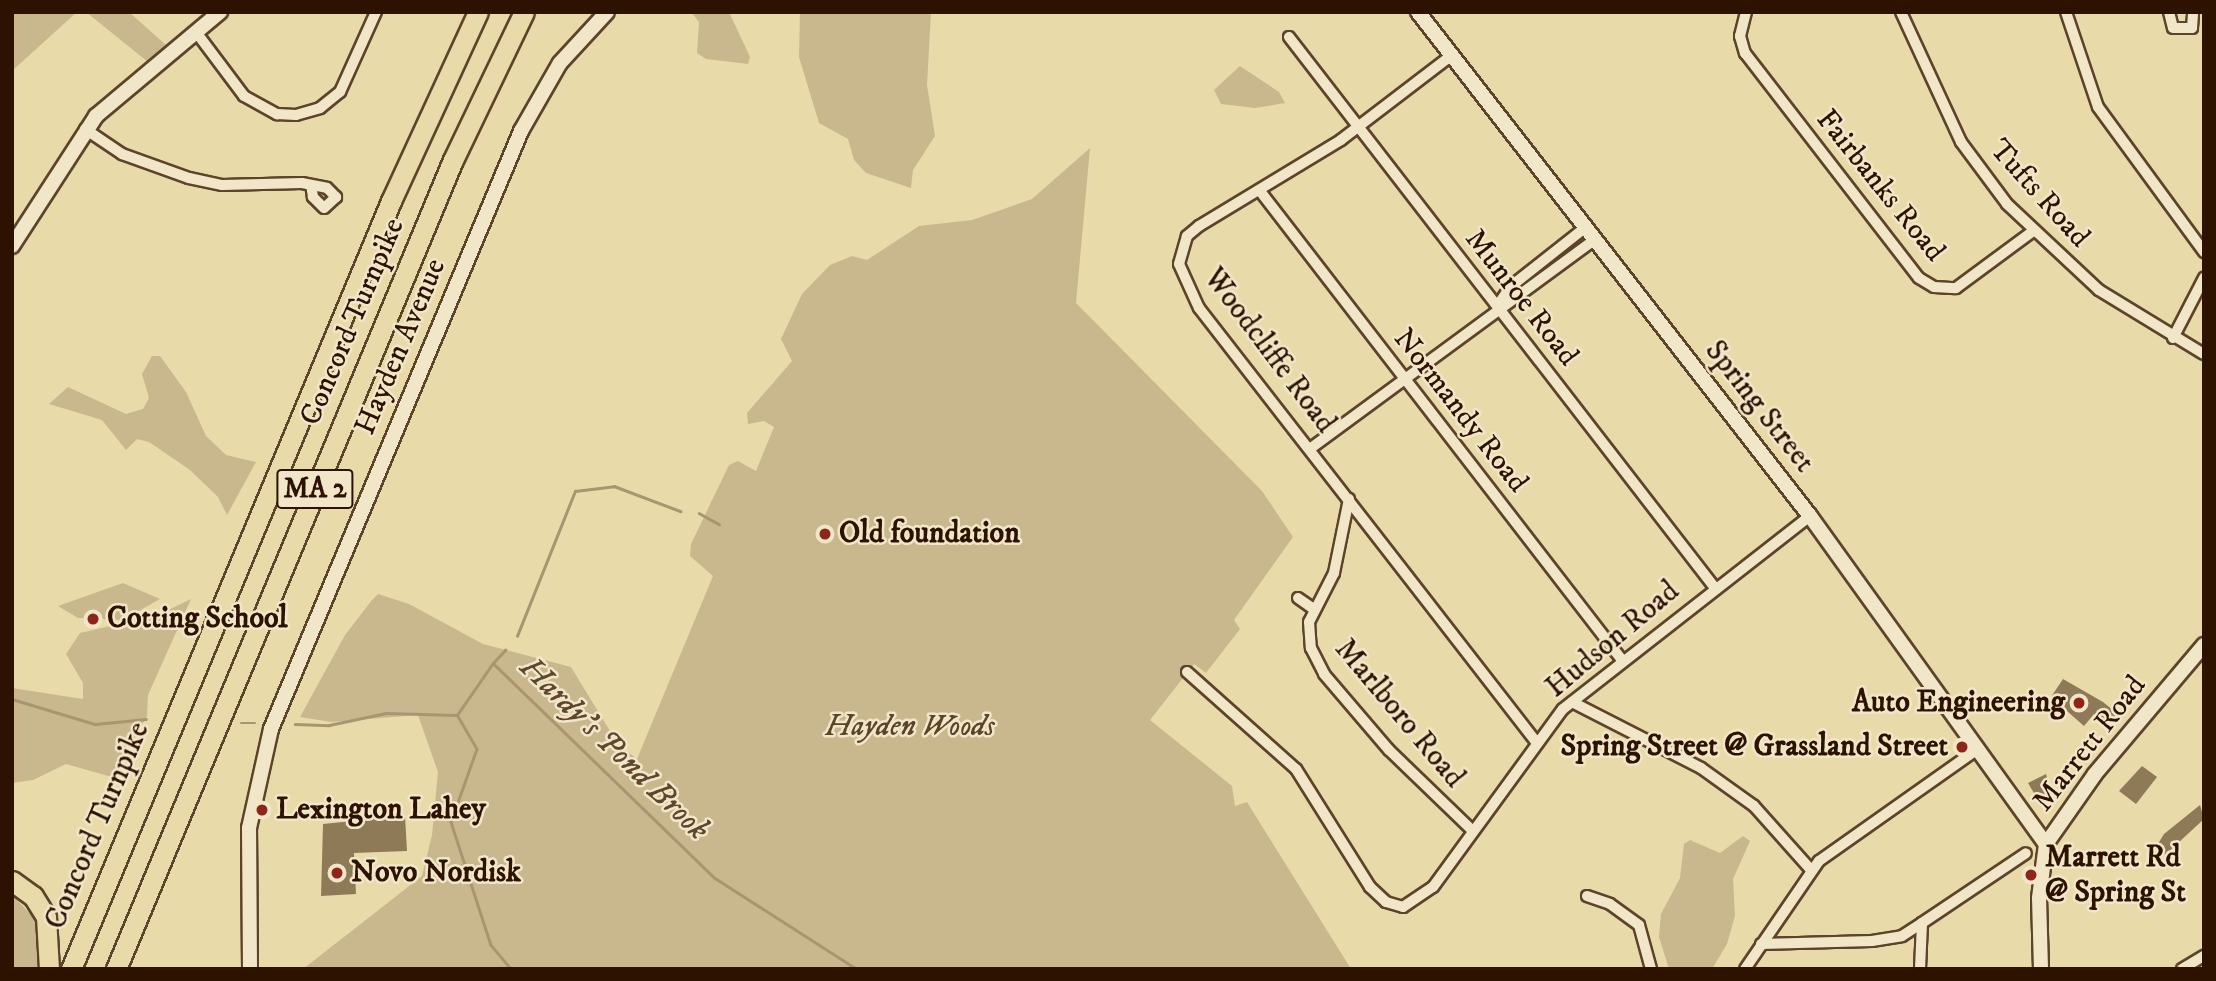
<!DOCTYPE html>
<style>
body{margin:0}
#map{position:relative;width:2216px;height:981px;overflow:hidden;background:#e9daaa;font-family:"IM FELL DW Pica",serif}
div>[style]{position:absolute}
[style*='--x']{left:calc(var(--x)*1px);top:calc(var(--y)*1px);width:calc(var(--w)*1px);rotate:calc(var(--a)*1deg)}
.green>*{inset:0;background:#c9b88d}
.stream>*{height:2.5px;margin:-1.25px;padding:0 1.25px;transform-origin:1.25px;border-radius:1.25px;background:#a99670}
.building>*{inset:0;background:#8f7a58}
.roads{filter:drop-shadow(2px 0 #5c442a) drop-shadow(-2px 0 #5c442a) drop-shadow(0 2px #5c442a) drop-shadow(0 -2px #5c442a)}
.street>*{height:10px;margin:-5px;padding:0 5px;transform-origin:5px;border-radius:5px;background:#f1e7c8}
.secondary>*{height:14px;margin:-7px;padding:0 7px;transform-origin:7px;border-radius:7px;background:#f1e7c8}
.highway>*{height:19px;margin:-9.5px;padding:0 9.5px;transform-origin:9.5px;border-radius:9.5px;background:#e9daaa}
.dots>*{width:19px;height:19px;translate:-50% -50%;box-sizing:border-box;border:4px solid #f1e7c8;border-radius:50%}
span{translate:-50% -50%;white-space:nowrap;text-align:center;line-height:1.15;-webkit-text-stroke:5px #f1e7c8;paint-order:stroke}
.shield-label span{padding:2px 5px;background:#f1e7c8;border:2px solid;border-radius:5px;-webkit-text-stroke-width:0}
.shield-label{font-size:28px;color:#2d1200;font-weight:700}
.street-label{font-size:30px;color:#2d1200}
.poi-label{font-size:30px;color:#2d1200;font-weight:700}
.left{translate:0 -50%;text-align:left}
.right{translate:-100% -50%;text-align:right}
.park-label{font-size:30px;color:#5c442a;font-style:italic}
.water-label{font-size:32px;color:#5f472d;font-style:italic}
.frame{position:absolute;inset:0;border:14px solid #2d1200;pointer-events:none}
</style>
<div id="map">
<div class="green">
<div style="clip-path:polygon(12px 12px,77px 12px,12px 71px)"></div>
<div style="clip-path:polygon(86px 12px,129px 12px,167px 46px,148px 62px)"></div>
<div style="clip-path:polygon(691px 12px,729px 12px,750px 57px,748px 64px,706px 59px,697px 53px,699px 22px)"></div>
<div style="clip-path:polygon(800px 12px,931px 12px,927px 85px,935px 136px,913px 170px,911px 188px,866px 173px,854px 160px,848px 139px,819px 123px,799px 57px)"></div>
<div style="clip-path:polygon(1240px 66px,1279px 92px,1285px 103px,1255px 108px,1221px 104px,1214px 90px)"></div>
<div style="clip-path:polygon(1090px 148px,1076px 303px,1262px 491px,1293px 537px,1234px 620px,1240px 629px,1206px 673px,1194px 664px,1150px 720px,1232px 786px,1235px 806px,1247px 802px,1351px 969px,303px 969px,422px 876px,432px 835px,438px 772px,418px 715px,331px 722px,300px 717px,345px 635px,372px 600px,378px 594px,409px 604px,483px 644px,571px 667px,618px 744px,637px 759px,713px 576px,690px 556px,691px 544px,729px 465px,738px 461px,756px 471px,774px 427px,764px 421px,748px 424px,747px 413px,792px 361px,781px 339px,802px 294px,830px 265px,852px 256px,867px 260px,919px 226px,972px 220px,1032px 199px)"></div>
<div style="clip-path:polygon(152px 356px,160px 356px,186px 392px,206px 436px,226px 455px,256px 462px,227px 515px,218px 497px,190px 470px,149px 442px,137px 439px,126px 450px,102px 420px,49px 404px,68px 387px,126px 414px,143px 409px,149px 398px,142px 374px)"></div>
<div style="clip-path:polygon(123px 583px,160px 599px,123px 620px,78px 618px,58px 606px)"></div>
<div style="clip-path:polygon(191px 599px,148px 695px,147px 716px,112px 777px,66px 764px,33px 780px,12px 783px,12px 688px,83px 699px,83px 683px,66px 654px,80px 633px,158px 615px)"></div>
<div style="clip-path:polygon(1743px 836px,1750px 841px,1733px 879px,1735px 916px,1727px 944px,1712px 969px,1669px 969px,1659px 937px,1661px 914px,1680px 878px,1684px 844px,1690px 840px,1720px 853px)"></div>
<div style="clip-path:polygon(12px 895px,38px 922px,42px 954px,38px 969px,12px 969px)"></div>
</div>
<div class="stream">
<div style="--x:699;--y:513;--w:23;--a:29"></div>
<div style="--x:517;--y:636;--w:156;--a:-68.2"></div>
<div style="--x:575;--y:491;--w:39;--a:-7"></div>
<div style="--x:614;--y:486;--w:71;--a:20.7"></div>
<div style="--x:493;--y:663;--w:18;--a:-47"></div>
<div style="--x:12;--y:699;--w:87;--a:16.8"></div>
<div style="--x:95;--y:724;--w:51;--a:-5.6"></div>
<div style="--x:458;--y:716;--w:38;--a:60"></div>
<div style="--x:477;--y:749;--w:77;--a:109.6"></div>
<div style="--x:451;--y:822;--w:129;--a:72"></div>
<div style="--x:491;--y:945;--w:31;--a:50"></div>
<div style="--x:241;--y:723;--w:14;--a:0"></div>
<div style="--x:295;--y:724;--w:34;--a:2"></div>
<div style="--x:329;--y:725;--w:58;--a:-11.9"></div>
<div style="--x:386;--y:713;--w:71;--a:1.6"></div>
<div style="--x:457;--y:715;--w:63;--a:-55.3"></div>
<div style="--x:493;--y:663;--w:309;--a:44.1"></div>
<div style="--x:715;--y:878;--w:169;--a:32.7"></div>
</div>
<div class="building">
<div style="clip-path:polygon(2063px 679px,2103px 702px,2118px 714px,2106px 724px,2094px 714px,2084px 726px,2051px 697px)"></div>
<div style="clip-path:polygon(2142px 766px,2157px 777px,2136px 804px,2119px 791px)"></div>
<div style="clip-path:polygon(2046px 774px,2052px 796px,2038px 800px,2028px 783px)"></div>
<div style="clip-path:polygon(2200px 805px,2204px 819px,2165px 855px,2156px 847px,2164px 834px)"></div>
<div style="clip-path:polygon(405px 816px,407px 851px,354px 853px,356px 894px,321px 896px,323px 824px)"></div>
</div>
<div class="roads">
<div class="street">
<div style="--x:1746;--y:12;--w:25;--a:104"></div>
<div style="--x:1740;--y:36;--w:18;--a:74"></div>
<div style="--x:1745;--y:53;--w:284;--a:52.3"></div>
<div style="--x:1919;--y:278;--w:17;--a:31"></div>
<div style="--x:1934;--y:287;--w:22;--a:3"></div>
<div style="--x:1956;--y:288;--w:96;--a:-36.5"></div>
<div style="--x:1901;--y:12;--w:143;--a:65.2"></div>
<div style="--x:1961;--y:142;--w:77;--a:53.4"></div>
<div style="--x:2007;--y:204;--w:126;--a:43.1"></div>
<div style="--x:2099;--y:290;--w:123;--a:31.4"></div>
<div style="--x:2066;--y:12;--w:100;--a:71.4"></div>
<div style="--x:2098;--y:107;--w:180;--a:53.8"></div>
<div style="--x:2169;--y:12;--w:16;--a:76"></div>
<div style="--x:2173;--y:28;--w:19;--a:0"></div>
<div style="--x:2192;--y:28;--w:16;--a:-86"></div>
<div style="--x:196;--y:32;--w:80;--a:53.1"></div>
<div style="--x:244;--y:96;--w:38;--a:29"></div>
<div style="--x:277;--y:114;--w:19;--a:3"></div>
<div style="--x:296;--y:115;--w:25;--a:-16"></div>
<div style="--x:320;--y:108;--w:26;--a:-39"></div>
<div style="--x:340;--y:92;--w:88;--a:-65.8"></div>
<div style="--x:1289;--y:37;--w:696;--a:52.29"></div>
<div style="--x:1452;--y:55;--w:140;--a:142.6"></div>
<div style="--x:1341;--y:140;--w:166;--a:148.8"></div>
<div style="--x:1199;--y:226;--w:16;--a:140"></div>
<div style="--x:1187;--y:236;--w:29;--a:106"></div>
<div style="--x:1179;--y:264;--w:48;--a:65.6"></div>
<div style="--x:1199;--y:308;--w:551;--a:52.15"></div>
<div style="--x:85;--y:129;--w:45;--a:34"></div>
<div style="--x:122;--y:154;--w:71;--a:19.7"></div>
<div style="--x:189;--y:178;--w:34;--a:12"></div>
<div style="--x:222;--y:185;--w:80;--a:-1.4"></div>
<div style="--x:302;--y:183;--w:25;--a:11"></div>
<div style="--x:327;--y:188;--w:13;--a:45"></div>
<div style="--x:336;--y:197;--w:16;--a:137"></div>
<div style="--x:324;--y:208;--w:16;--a:-135"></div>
<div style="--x:313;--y:197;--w:12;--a:-99"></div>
<div style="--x:1260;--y:191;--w:592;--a:52.34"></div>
<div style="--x:1498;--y:305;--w:22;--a:-56"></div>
<div style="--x:1510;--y:287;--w:97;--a:-38.3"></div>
<div style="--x:2173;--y:338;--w:68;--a:-62.7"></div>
<div style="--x:1311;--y:448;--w:353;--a:-36.3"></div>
<div style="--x:1349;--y:499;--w:76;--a:101.5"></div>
<div style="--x:1334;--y:573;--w:55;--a:117"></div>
<div style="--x:1309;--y:622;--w:26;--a:86"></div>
<div style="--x:1311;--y:648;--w:29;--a:63"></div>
<div style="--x:1324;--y:674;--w:100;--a:49.5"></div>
<div style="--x:1389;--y:750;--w:117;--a:44"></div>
<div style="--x:1298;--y:598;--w:19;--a:35"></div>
<div style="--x:1187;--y:672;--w:146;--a:41.7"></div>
<div style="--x:1296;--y:769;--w:139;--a:57.9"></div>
<div style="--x:1370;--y:887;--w:22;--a:43"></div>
<div style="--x:1386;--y:902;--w:18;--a:16"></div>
<div style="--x:1403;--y:907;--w:36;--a:-34"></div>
<div style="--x:1433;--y:887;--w:220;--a:-53.9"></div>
<div style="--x:1563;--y:709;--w:313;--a:-38"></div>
<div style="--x:1572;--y:702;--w:145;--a:27.1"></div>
<div style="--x:1701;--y:768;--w:65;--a:35.6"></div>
<div style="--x:1754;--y:806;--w:86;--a:48.3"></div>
<div style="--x:1587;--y:896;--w:24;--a:19"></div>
<div style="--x:1610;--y:904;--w:36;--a:36"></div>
<div style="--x:1639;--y:925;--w:46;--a:74.7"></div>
<div style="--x:1761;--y:944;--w:111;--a:-1.5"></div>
<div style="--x:1872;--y:941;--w:30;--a:-9"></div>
<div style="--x:1902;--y:936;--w:24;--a:-33"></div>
<div style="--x:1745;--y:969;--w:131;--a:-55.6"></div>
<div style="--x:1819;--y:861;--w:194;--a:-35.2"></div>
<div style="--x:1920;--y:969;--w:46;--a:-87.5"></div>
<div style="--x:1922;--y:923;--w:125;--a:-33.9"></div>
<div style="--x:2182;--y:969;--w:26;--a:-31"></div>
</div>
<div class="secondary">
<div style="--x:1418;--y:12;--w:638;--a:52.13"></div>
<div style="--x:1810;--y:516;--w:404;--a:54.3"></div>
<div style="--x:12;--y:246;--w:155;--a:-57.1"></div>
<div style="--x:96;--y:116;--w:162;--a:-40"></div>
<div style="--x:250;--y:969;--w:141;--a:-90.4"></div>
<div style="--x:249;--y:828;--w:101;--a:-77.5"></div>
<div style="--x:271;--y:729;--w:648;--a:-67.31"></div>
<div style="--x:521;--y:131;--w:78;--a:-60.2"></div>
<div style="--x:560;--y:63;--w:69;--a:-47.3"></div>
<div style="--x:2041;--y:969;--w:71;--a:-91.6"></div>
<div style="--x:2039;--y:898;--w:54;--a:-82.6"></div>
<div style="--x:2046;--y:844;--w:85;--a:-55"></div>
<div style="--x:2095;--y:774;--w:169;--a:-49.8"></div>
</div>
<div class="highway">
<div style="--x:12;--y:881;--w:26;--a:36"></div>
<div style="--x:33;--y:896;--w:25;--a:58"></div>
<div style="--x:46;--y:917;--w:52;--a:86.7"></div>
<div style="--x:71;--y:969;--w:832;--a:-67.38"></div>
<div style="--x:391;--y:201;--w:208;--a:-65.3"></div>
<div style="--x:116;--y:969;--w:876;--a:-67.39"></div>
<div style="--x:453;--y:160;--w:164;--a:-64.4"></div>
</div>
</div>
<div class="dots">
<div style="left:825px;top:534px;background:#8f2418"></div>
<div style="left:93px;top:619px;background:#8f2418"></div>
<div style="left:2079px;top:703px;background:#8f2418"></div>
<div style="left:1962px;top:747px;background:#8f2418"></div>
<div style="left:262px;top:810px;background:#8f2418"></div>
<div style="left:337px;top:873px;background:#8f2418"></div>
<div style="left:2031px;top:875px;background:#8f2418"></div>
</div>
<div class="shield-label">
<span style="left:315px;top:489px">MA 2</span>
</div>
<div class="street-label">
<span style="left:1880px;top:186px;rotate:51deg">Fairbanks Road</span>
<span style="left:2039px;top:194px;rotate:48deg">Tufts Road</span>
<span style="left:1521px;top:298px;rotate:52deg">Munroe Road</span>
<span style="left:353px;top:322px;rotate:-67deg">Concord Turnpike</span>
<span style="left:401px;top:347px;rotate:-67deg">Hayden Avenue</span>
<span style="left:1269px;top:351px;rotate:53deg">Woodcliffe Road</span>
<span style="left:1759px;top:407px;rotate:52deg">Spring Street</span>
<span style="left:1460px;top:411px;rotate:52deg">Normandy Road</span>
<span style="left:1613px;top:640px;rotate:-40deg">Hudson Road</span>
<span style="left:1399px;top:714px;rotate:50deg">Marlboro Road</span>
<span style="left:2090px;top:744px;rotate:-52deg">Marrett Road</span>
<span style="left:98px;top:826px;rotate:-67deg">Concord Turnpike</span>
</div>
<div class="poi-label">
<span class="left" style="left:839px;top:534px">Old foundation</span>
<span class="left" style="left:107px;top:619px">Cotting School</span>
<span class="right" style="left:2065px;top:703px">Auto Engineering</span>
<span class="right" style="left:1948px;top:747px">Spring Street @ Grassland Street</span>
<span class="left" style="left:276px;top:810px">Lexington Lahey</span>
<span class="left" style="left:2045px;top:875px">Marrett Rd<br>@ Spring St</span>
<span class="left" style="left:351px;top:873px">Novo Nordisk</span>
</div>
<div class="park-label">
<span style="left:910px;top:727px">Hayden Woods</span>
</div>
<div class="water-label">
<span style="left:614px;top:749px;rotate:44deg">Hardy's Pond Brook</span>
</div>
<div class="frame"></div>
</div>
